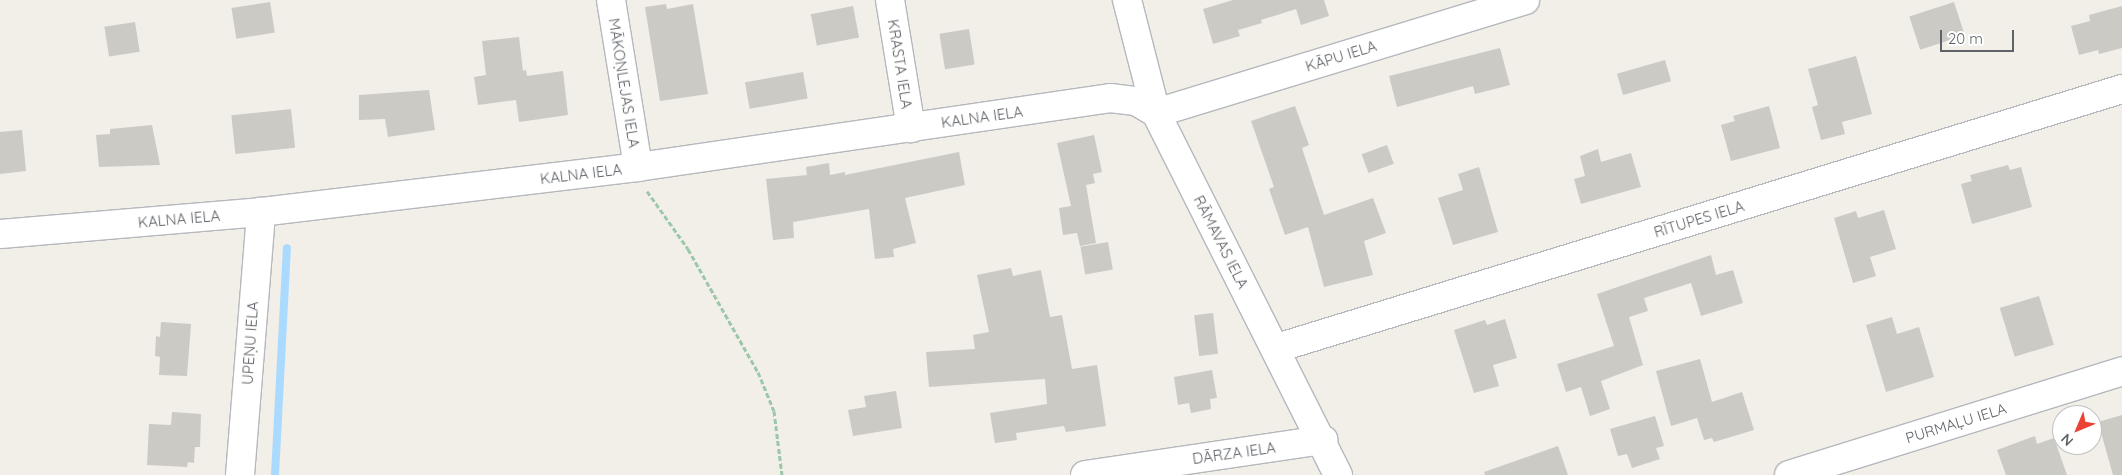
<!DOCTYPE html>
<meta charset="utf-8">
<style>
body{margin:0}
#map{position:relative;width:2122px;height:475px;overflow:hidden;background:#f1efe8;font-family:Quicksand,sans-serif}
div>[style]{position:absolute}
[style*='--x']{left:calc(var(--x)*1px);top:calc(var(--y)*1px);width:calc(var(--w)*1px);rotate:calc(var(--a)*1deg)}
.stream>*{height:8px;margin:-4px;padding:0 4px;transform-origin:4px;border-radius:4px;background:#aadaff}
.building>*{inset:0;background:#cccac5;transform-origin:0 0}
.path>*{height:3px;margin-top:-1.5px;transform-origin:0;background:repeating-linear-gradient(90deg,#9cc7a9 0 5px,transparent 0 7.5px)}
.roads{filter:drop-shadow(1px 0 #b5b8bc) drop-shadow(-1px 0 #b5b8bc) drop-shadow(0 1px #b5b8bc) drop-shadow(0 -1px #b5b8bc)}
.minor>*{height:28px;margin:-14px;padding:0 14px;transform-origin:14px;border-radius:14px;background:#fff}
span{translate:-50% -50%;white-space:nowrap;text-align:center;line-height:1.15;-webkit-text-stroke:4.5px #fff;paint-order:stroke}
.street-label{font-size:15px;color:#5f6368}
.north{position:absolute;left:2052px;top:405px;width:50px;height:50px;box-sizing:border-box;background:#fff;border:1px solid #bfc1c3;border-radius:50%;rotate:225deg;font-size:14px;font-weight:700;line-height:20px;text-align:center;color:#5f6368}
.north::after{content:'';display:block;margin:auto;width:18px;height:22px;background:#ea4335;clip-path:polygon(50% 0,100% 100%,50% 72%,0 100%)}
.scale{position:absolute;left:1940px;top:30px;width:74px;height:22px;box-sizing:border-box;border:2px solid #5f6368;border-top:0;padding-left:6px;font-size:15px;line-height:18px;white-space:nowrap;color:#5f6368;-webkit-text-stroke:4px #fff;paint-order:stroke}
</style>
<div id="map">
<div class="stream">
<div style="--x:275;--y:475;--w:227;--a:-87"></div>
</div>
<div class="building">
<div style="clip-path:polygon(1233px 0,1324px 0,1329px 16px,1301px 25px,1296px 9px,1261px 20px,1262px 23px,1238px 30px,1240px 36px,1213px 44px,1203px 9px)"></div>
<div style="left:270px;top:2px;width:31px;height:39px;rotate:81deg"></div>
<div style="left:1954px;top:2px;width:35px;height:47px;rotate:72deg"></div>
<div style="clip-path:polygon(666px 4px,667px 9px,693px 4px,708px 94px,660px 101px,645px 7px)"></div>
<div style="left:853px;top:6px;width:32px;height:43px;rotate:79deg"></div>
<div style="clip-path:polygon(2122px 6px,2122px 48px,2099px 54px,2098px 50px,2079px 55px,2071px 26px,2090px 21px,2089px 15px)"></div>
<div style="left:135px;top:22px;width:30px;height:31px;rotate:81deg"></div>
<div style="left:969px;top:29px;width:36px;height:30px;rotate:81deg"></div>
<div style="clip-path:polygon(519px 37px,523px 71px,526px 70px,527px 76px,563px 71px,568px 115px,519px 122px,516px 100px,478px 105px,474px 77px,486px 75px,482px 41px)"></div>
<div style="clip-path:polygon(1500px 48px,1510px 85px,1475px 94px,1473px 86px,1397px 107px,1389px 76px)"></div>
<div style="clip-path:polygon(1856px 56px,1872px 114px,1842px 122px,1845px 134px,1821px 140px,1812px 107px,1818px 105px,1808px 69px)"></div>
<div style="left:1665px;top:60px;width:22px;height:50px;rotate:74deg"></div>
<div style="left:803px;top:72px;width:27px;height:59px;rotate:80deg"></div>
<div style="clip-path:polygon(429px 90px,435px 130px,388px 137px,385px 119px,359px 120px,359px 95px)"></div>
<div style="clip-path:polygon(1295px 106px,1309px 145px,1302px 148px,1324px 215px,1373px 198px,1386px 233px,1364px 241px,1373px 275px,1324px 287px,1308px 227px,1285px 235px,1269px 189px,1274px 187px,1251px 121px)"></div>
<div style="clip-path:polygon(1769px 106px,1780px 148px,1731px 161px,1721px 125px,1735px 121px,1733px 116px)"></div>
<div style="left:291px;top:109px;width:39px;height:60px;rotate:84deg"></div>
<div style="clip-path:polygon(152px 125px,160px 165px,99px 167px,96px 135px,110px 134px,110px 129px)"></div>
<div style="clip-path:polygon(22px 130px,26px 171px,0 174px,0 132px)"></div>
<div style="clip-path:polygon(1094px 135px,1102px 172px,1093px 174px,1095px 183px,1086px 185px,1096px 243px,1080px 246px,1077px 233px,1063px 235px,1059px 208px,1071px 206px,1057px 143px)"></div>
<div style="left:1387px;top:145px;width:20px;height:27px;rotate:70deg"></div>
<div style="clip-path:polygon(1598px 149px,1601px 162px,1631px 153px,1641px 187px,1581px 204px,1574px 179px,1585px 176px,1580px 156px)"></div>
<div style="clip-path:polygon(959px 152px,965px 185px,905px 198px,916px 243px,893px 249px,894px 257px,875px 259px,869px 209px,793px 222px,794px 238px,773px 240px,766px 179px,807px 175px,806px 167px,829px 163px,830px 175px,845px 172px,845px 175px)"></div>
<div style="clip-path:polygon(2008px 165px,2010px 170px,2021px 167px,2032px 207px,1972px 224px,1961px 184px,1972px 181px,1970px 175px)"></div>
<div style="clip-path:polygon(1479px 167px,1498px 232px,1453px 245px,1438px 198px,1463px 190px,1458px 174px)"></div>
<div style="clip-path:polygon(1884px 210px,1896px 249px,1870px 257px,1876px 276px,1853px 283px,1834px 218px,1856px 211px,1858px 218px)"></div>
<div style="left:1108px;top:242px;width:28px;height:28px;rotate:80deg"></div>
<div style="clip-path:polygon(1711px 255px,1716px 275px,1733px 270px,1743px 303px,1701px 316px,1691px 283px,1644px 298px,1648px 311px,1629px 317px,1643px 365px,1601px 381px,1610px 409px,1590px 416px,1581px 387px,1566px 392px,1557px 364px,1614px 346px,1597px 294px)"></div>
<div style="clip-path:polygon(1011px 268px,1013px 276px,1041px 270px,1050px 317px,1062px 315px,1072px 369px,1097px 365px,1106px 426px,1066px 432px,1064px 426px,1016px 433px,1017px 440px,995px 443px,990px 413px,1047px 404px,1045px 379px,929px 387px,926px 352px,975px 349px,973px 335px,989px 332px,977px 275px)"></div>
<div style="left:2039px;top:296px;width:51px;height:41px;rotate:73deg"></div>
<div style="left:1213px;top:313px;width:41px;height:19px;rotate:83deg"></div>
<div style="clip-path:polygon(1892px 317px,1897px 334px,1919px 327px,1934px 377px,1886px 392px,1866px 325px)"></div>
<div style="clip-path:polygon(1505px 319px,1517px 358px,1493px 365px,1499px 386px,1474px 393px,1454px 330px,1485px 320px,1487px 325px)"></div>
<div style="clip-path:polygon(161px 322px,191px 324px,187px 376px,159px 375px,160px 357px,155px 356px,156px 336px,160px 337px)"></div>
<div style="clip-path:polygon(1700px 359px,1712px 402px,1742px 392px,1754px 430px,1714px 442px,1712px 438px,1704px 440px,1697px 418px,1671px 426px,1656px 371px)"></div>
<div style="clip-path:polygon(1212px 370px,1217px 398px,1210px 399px,1211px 409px,1191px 413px,1189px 403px,1178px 405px,1174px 377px)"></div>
<div style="clip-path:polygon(896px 391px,902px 428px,853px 436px,848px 410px,866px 407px,864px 396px)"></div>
<div style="clip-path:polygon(172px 412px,201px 414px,200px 447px,195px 447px,194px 463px,188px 462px,187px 467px,147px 465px,149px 424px,171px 425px)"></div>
<div style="clip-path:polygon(2122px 415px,2122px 475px,2113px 475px,2098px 422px)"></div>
<div style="clip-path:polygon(1655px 416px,1664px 446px,1656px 448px,1660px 459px,1632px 468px,1627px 454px,1618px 456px,1610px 429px)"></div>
<div style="clip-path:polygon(2035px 436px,2037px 444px,2054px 438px,2067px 475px,2006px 475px,1997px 450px)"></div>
<div style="clip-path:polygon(1558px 446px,1568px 475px,1485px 475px,1484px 472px)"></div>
</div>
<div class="path">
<div style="--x:647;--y:191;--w:71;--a:54.7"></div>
<div style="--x:688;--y:249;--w:142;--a:60.4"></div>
<div style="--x:758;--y:372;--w:42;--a:67.7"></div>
<div style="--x:774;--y:411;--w:64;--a:82.9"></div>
</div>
<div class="roads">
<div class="minor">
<div style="--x:611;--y:0;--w:169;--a:80.8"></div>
<div style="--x:890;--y:0;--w:130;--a:80.7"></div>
<div style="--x:1127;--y:0;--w:117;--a:75.6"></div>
<div style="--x:1156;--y:113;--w:405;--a:63.3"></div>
<div style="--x:1156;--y:113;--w:386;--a:-17"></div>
<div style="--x:0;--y:234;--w:262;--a:-4.8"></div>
<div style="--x:261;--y:212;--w:380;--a:-6.8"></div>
<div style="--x:638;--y:167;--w:477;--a:-8.3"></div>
<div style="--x:1110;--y:98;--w:26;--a:7"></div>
<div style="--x:1136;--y:101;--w:23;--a:31"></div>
<div style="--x:1277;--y:348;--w:884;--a:-17.04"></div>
<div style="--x:240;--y:475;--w:264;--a:-85.4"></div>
<div style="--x:1085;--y:475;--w:241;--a:-8.4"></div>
<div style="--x:1789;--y:475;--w:349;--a:-17.3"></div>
</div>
</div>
<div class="street-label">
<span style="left:1341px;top:56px;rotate:-17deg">KĀPU IELA</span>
<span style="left:900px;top:64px;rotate:81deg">KRASTA IELA</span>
<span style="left:624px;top:83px;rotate:81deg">MĀKOŅLEJAS IELA</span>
<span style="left:982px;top:117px;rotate:-8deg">KALNA IELA</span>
<span style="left:581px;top:174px;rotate:-7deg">KALNA IELA</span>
<span style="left:179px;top:219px;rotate:-5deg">KALNA IELA</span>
<span style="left:1699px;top:219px;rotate:-17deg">RĪTUPES IELA</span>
<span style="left:1221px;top:242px;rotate:63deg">RĀMAVAS IELA</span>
<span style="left:250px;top:343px;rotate:-86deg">UPEŅU IELA</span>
<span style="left:1956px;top:423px;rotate:-17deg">PURMAĻU IELA</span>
<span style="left:1234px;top:453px;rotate:-8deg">DĀRZA IELA</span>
</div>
<div class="north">N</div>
<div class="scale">20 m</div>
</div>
